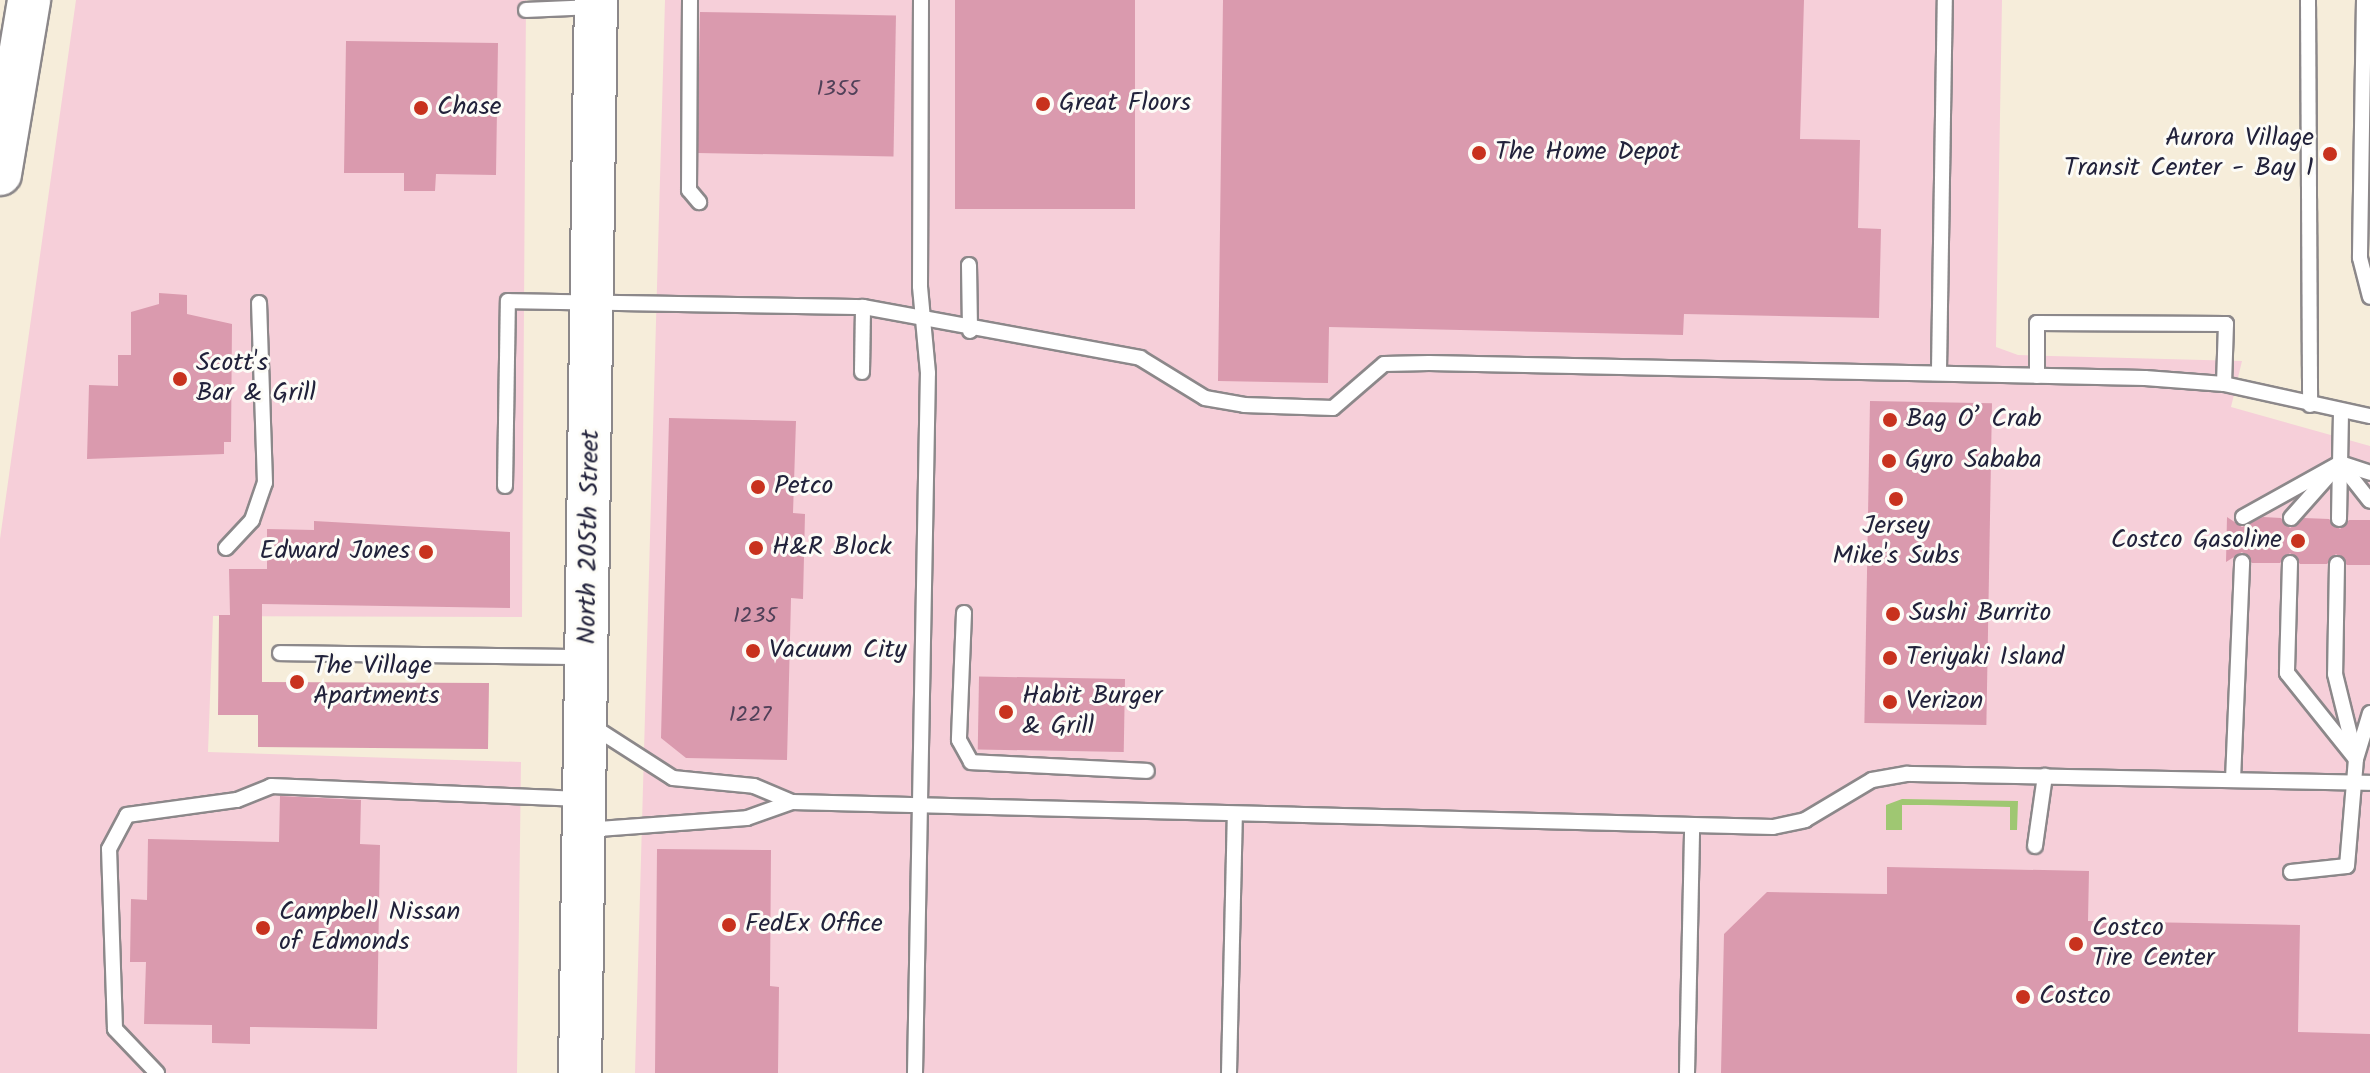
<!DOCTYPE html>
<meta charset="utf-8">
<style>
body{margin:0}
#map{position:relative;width:2370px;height:1073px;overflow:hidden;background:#f6edda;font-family:Kalam,sans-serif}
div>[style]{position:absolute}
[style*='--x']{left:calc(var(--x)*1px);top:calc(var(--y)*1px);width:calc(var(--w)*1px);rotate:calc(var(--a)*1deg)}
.built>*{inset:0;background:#f6cfd9}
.green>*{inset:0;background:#9fc772}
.building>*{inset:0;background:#da9aae;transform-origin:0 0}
.roads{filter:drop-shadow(2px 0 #8c888a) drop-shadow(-2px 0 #8c888a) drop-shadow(0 2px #8c888a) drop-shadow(0 -2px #8c888a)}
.service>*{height:14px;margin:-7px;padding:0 7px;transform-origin:7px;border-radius:7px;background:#fff}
.primary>*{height:42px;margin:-21px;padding:0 21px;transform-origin:21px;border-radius:21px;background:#fff}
.dots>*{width:22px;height:22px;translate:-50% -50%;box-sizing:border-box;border:4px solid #fdfcf7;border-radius:50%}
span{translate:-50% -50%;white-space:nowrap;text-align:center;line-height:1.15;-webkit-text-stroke:6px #fdfcf7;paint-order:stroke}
.number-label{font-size:22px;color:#504058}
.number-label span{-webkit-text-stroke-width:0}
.poi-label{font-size:26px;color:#22223b}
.left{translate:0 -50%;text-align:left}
.right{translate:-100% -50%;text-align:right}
.street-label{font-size:26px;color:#22223b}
</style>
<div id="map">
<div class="built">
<div style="clip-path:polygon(76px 0,526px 0,522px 617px,213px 616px,208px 752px,521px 762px,517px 1073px,0 1073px,0 539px)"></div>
<div style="clip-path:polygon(665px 0,2002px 0,1996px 347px,2018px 355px,2242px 361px,2231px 407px,2370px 446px,2370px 1073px,635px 1073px)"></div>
</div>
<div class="green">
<div style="clip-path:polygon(1902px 799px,2018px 801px,2017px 830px,2010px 830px,2010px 807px,1927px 805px,1902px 805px,1902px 830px,1886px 830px,1886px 805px)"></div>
</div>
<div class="building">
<div style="left:955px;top:0;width:180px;height:209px"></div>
<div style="clip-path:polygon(1223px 0,1804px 0,1800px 139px,1860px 140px,1858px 228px,1881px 229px,1879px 318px,1684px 314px,1683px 335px,1329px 327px,1328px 383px,1218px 381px)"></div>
<div style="left:700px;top:12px;width:196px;height:141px;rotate:1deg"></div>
<div style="clip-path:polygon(346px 41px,498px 43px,496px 175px,436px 174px,435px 191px,404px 191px,404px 173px,344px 173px)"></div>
<div style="clip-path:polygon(159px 293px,187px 295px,187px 314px,232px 324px,231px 442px,224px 442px,224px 454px,87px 459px,89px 385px,118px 386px,118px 355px,131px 355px,131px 312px,159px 304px)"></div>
<div style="left:1870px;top:401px;width:122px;height:322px;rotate:1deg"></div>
<div style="clip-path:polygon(669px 418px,796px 421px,793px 513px,805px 514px,803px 599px,791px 598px,787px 760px,686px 758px,661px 738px)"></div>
<div style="clip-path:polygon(2227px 517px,2242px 527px,2263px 517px,2281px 518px,2290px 528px,2304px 518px,2329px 519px,2340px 529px,2349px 520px,2370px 520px,2370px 565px,2347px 565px,2336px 554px,2327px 564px,2300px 564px,2290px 553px,2280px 563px,2252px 563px,2242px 552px,2226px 562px)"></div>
<div style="clip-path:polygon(314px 521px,510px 532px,510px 608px,262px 604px,262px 682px,489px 683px,488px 749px,258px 747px,258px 715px,218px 715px,219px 615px,230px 615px,229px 569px,267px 569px,267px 529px,314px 530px)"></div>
<div style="left:1125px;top:679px;width:73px;height:146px;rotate:91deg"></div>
<div style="clip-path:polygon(280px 796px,361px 800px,360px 844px,380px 845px,377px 1029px,250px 1027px,250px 1044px,212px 1043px,212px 1025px,144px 1024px,146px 962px,130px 962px,131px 899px,147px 900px,148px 839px,279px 842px)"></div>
<div style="clip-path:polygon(657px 849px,771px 850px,770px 986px,779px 987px,778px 1073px,655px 1073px)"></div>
<div style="clip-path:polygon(1887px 867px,2089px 871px,2088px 921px,2300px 925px,2298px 1032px,2370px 1034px,2370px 1073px,1721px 1073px,1724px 934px,1767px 892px,1887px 894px)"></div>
</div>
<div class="roads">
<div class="service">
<div style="--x:690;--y:0;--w:190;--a:90.3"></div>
<div style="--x:689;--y:190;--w:16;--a:50"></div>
<div style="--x:2308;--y:0;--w:405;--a:89.7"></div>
<div style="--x:2364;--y:0;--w:258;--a:90.9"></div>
<div style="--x:2360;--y:258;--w:40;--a:75.6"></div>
<div style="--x:526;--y:10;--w:67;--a:-2.6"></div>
<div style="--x:969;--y:265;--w:66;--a:89.1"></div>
<div style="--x:1939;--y:370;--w:370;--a:-89.1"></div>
<div style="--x:862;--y:372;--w:65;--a:-89.1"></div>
<div style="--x:2037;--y:376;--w:53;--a:-90"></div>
<div style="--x:2037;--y:323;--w:189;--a:0.3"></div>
<div style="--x:2226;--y:324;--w:60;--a:91.9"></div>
<div style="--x:2341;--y:413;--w:50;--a:91.1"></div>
<div style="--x:2340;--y:463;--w:48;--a:51.7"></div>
<div style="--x:505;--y:486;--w:185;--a:-89.1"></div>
<div style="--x:508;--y:301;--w:355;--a:1"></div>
<div style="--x:863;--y:307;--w:282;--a:10.4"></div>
<div style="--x:1140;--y:358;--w:76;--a:31.6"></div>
<div style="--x:1205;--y:398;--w:40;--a:10"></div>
<div style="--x:1244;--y:405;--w:89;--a:1.9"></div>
<div style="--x:1333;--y:408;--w:67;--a:-40.8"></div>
<div style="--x:1384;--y:364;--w:45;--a:-1.3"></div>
<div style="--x:1429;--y:363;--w:716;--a:1.2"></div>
<div style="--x:2145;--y:378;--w:79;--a:4.3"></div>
<div style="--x:2224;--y:384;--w:149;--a:12.4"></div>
<div style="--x:2243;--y:517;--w:111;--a:-29.1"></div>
<div style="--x:2340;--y:463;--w:32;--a:18"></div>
<div style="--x:2291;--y:518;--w:62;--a:-48.3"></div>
<div style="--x:2339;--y:519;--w:56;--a:-89"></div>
<div style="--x:226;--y:548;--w:38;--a:-47"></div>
<div style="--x:252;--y:520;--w:39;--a:-71"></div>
<div style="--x:265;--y:483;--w:180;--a:-91.9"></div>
<div style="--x:2290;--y:563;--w:110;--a:91.6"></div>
<div style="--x:2287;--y:673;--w:110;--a:51.3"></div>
<div style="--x:2337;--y:564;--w:110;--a:91"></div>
<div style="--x:2335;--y:674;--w:83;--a:76.1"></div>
<div style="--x:964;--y:613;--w:127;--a:92.3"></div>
<div style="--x:959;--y:740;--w:25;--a:61"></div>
<div style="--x:971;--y:762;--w:176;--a:2.9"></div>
<div style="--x:280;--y:653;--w:303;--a:0.8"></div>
<div style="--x:592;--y:726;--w:96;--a:32.7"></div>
<div style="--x:673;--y:778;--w:81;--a:5.6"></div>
<div style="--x:754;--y:786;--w:41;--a:22.8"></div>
<div style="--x:2233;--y:780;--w:218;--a:-87.6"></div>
<div style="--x:585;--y:830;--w:162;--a:-4.2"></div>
<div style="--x:747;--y:818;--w:48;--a:-19.6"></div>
<div style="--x:792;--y:802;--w:981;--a:1.46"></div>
<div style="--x:1773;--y:827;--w:33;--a:-12"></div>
<div style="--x:1805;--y:820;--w:78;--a:-30.8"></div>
<div style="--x:1872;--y:780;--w:36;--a:-10"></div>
<div style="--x:1907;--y:774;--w:463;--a:1.1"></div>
<div style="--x:2035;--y:846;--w:71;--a:-81.9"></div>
<div style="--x:2291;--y:872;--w:56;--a:-6.1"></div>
<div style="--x:2347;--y:866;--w:107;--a:-85.2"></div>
<div style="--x:2356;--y:759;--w:48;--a:-73.1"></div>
<div style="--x:157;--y:1073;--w:61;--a:-133.7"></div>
<div style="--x:115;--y:1029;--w:180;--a:-91.9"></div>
<div style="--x:109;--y:849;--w:38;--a:-62"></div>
<div style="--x:127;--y:815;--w:111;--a:-7.8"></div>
<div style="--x:237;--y:800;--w:37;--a:-22"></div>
<div style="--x:271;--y:786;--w:310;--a:2.4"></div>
<div style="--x:915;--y:1073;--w:700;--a:-88.94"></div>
<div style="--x:928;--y:373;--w:87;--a:-95.3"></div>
<div style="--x:920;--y:286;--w:286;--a:-89.8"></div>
<div style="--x:1229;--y:1073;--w:256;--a:-88.7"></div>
<div style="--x:1687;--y:1073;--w:248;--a:-88.8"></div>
</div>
<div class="primary">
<div style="--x:0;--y:174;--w:176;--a:-80.5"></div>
<div style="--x:580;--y:1073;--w:1073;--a:-89.15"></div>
</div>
</div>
<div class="dots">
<div style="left:1043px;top:104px;background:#c8321e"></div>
<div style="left:421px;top:108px;background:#c8321e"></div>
<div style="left:1479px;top:153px;background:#c8321e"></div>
<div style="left:2330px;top:154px;background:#c8321e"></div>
<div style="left:180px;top:379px;background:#c8321e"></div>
<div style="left:1890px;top:420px;background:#c8321e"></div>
<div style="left:1889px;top:461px;background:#c8321e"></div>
<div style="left:758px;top:487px;background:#c8321e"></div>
<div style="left:1896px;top:499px;background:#c8321e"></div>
<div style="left:2298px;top:541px;background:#c8321e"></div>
<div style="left:756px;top:548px;background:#c8321e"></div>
<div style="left:426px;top:552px;background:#c8321e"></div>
<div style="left:1893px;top:614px;background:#c8321e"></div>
<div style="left:753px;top:651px;background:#c8321e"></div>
<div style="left:1890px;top:658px;background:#c8321e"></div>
<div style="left:297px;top:682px;background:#c8321e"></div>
<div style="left:1890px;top:702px;background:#c8321e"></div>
<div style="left:1006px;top:712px;background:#c8321e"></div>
<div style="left:729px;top:925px;background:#c8321e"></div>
<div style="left:263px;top:928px;background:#c8321e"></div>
<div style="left:2076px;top:944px;background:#c8321e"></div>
<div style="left:2023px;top:997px;background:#c8321e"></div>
</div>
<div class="number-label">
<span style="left:838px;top:90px">1355</span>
<span style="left:755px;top:617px">1235</span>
<span style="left:750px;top:716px">1227</span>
</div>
<div class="poi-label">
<span class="left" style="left:1059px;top:104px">Great Floors</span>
<span class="left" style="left:437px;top:108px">Chase</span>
<span class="right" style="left:2314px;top:154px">Aurora Village<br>Transit Center - Bay 1</span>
<span class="left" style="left:1495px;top:153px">The Home Depot</span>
<span class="left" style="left:196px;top:379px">Scott's<br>Bar &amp; Grill</span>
<span class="left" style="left:1906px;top:420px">Bag O’ Crab</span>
<span class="left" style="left:1905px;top:461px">Gyro Sababa</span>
<span class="left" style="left:774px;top:487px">Petco</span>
<span style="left:1896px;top:542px">Jersey<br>Mike's Subs</span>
<span class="right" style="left:2282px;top:541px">Costco Gasoline</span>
<span class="left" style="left:772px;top:548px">H&amp;R Block</span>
<span class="right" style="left:410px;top:552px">Edward Jones</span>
<span class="left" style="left:1909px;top:614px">Sushi Burrito</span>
<span class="left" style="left:769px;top:651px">Vacuum City</span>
<span class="left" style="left:1906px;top:658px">Teriyaki Island</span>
<span class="left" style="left:313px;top:682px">The Village<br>Apartments</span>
<span class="left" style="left:1022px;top:712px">Habit Burger<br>&amp; Grill</span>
<span class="left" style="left:1906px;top:702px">Verizon</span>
<span class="left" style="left:279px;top:928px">Campbell Nissan<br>of Edmonds</span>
<span class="left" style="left:745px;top:925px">FedEx Office</span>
<span class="left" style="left:2092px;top:944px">Costco<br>Tire Center</span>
<span class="left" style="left:2039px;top:997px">Costco</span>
</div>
<div class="street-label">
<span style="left:590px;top:537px;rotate:-89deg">North 205th Street</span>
</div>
</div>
